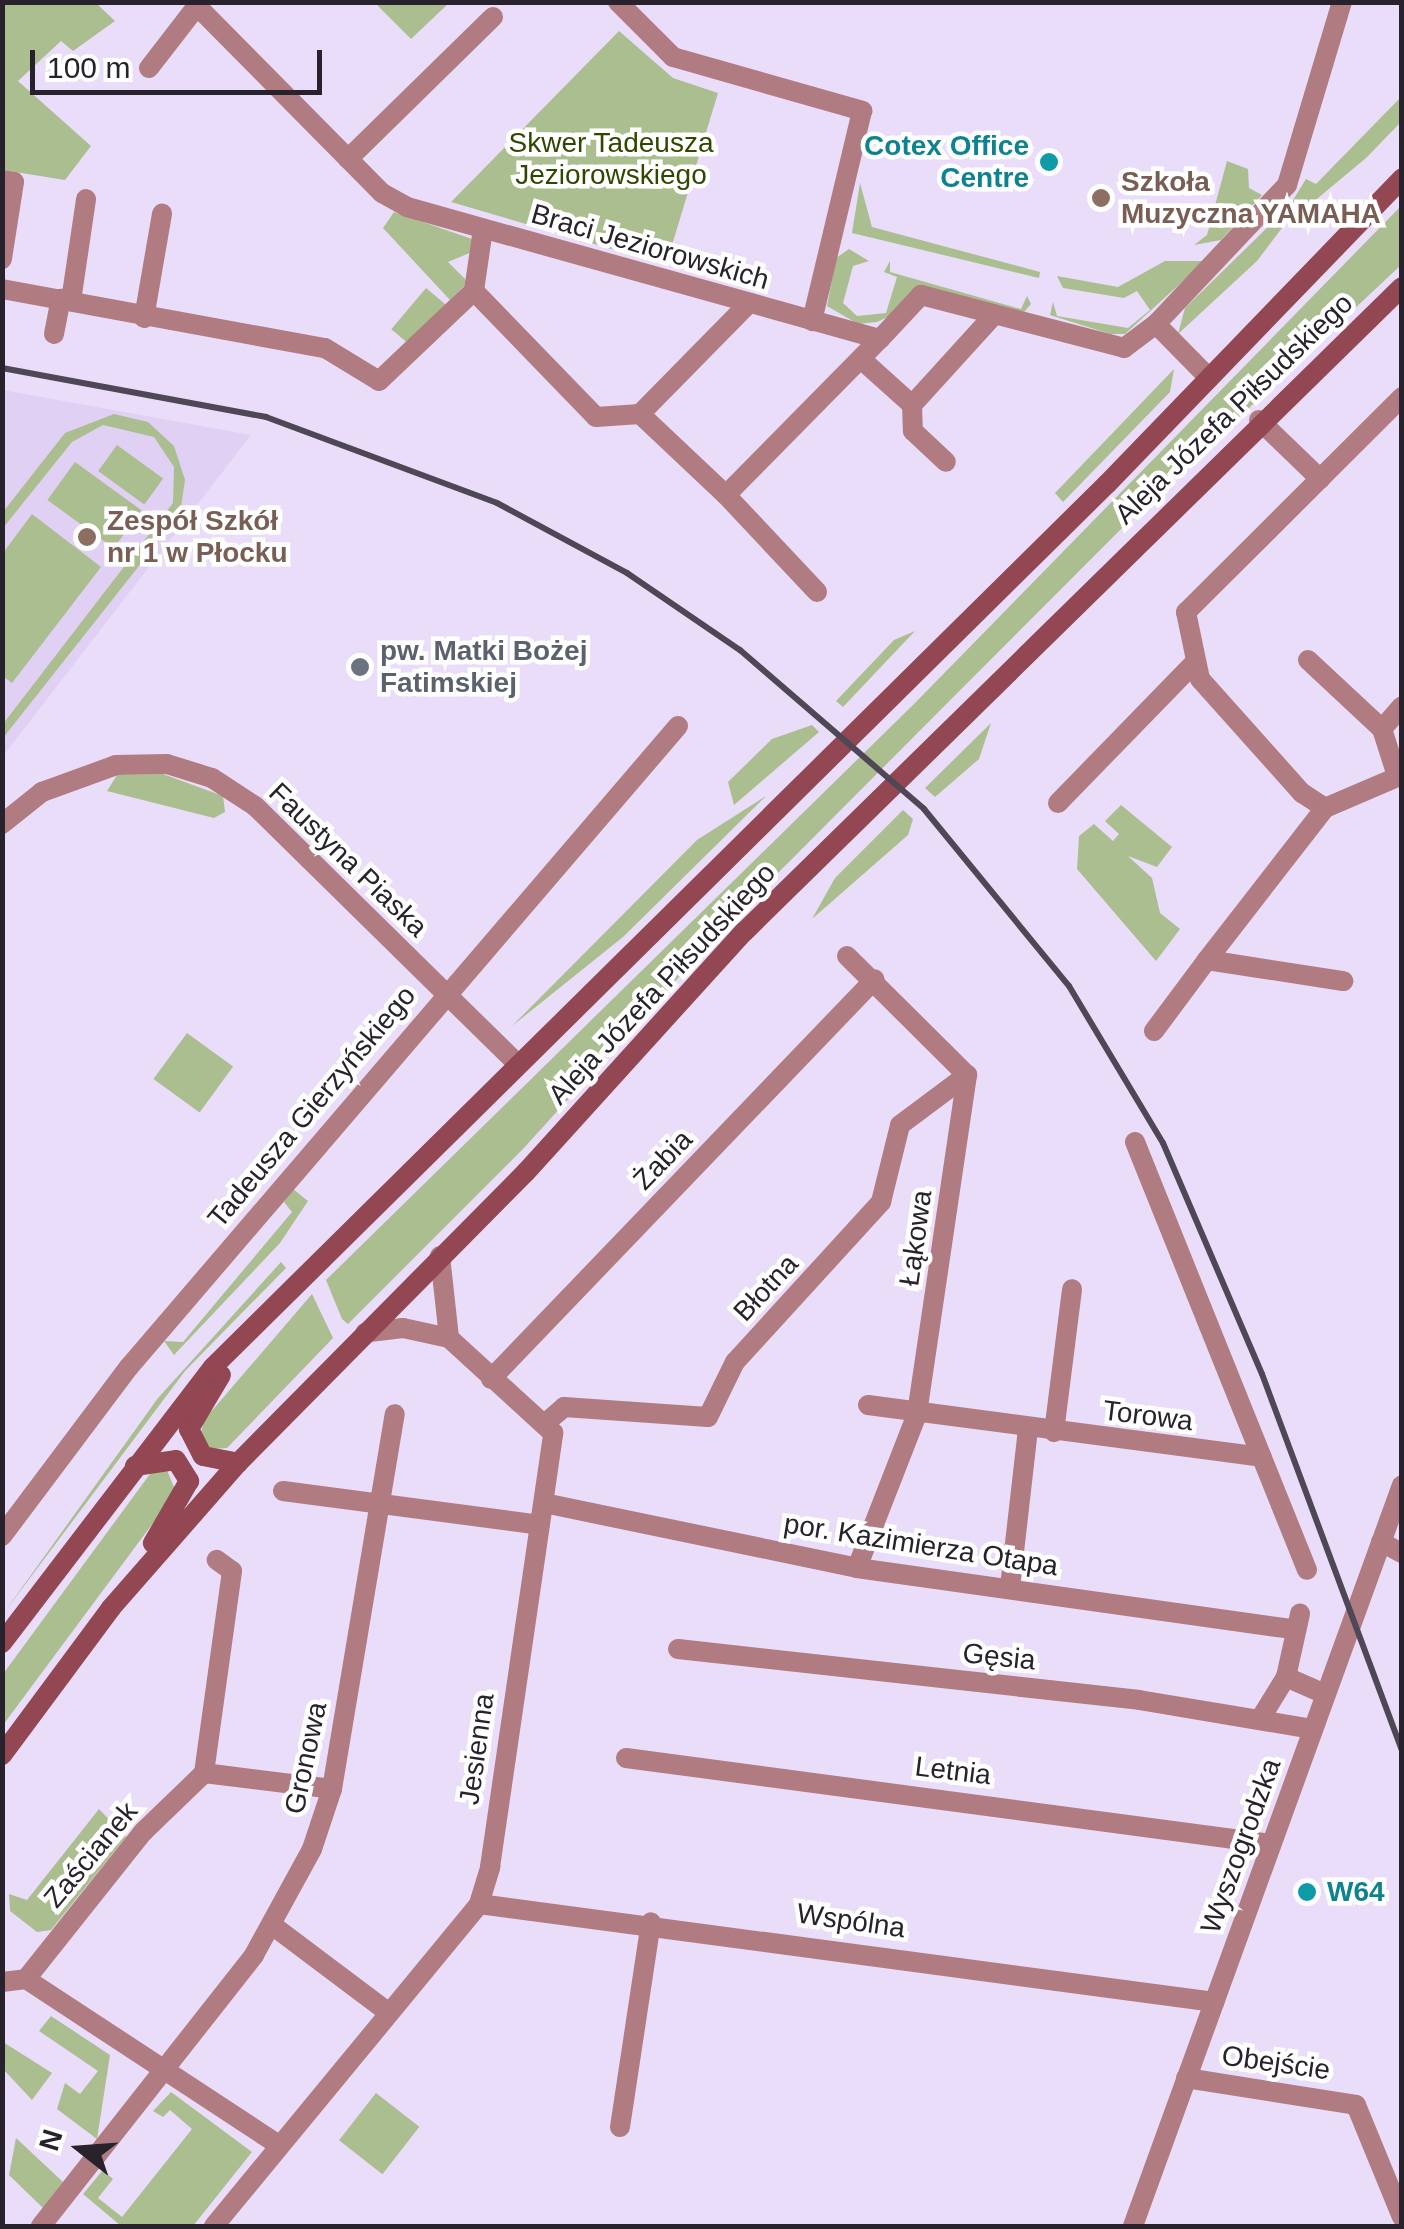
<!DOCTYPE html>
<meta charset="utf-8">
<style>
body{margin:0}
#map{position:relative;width:1404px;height:2229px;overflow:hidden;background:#eaddfa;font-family:Helvetica,sans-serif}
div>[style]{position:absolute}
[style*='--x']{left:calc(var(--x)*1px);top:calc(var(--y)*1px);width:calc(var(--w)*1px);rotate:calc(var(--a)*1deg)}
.built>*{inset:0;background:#e0d0f3}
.green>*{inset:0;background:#aabe90;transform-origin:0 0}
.minor>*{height:20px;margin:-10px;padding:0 10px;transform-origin:10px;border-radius:10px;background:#b07b81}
.tertiary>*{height:20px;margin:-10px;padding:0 10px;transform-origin:10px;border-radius:10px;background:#b07b81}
.secondary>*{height:20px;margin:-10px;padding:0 10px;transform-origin:10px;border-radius:10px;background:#924753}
.rail>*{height:6px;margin:-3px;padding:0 3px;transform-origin:3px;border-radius:3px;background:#4e4755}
.dots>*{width:28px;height:28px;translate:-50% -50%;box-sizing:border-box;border:5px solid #fff;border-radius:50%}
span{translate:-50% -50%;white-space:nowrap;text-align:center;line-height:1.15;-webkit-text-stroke:9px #fff;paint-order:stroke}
.park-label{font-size:28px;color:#304700}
.culture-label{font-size:28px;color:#0d838f;font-weight:700}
.right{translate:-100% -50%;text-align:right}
.left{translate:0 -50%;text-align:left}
.education-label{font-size:28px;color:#785e54;font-weight:700}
.street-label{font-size:28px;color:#27222c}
.worship-label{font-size:28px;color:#5b616d;font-weight:700}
.frame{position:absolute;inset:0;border:5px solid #27222c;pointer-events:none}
.north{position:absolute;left:30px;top:2099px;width:100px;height:100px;-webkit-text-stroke:8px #fff;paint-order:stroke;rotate:287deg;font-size:28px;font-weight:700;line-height:40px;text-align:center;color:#27222c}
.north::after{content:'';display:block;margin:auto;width:35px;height:45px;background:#27222c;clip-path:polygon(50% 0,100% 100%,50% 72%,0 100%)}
.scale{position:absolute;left:30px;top:50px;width:292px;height:45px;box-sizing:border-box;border:5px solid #27222c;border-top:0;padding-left:12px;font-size:30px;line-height:35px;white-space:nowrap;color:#27222c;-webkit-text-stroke:8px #fff;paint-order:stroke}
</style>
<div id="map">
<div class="built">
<div style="clip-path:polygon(3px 390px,251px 435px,3px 756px)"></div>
</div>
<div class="green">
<div style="clip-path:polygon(2px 3px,96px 3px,115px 21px,73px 51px,61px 41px,18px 81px,91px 146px,65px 180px,3px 170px)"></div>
<div style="clip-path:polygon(375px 3px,449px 3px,411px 39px)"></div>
<div style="clip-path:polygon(619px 31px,673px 78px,718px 93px,666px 265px,451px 202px)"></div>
<div style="clip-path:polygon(1401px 97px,1401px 122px,1366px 158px,1288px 223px,1282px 218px,1306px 179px,1316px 184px)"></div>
<div style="clip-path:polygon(1227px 161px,1248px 169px,1249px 188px,1262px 195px,1221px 240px,1194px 245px,1207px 235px)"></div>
<div style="clip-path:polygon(860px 183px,872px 227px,1040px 272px,1039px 278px,852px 233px)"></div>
<div style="clip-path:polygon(1401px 206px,1401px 265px,1136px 514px,729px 922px,523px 1149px,348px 1324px,342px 1319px,326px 1280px,915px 703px)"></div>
<div style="clip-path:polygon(394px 212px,472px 239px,472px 252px,448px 262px,468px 282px,450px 300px,383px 228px)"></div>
<div style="clip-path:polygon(1274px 221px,1282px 228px,1257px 261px,1178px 334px,1185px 308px)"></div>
<div style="clip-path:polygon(849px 249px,869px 261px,853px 266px,843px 303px,857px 316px,886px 313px,897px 277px,884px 272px,890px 261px,890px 272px,1021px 309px,1027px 296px,1031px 304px,1024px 312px,943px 291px,877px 322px,858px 324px,827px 306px,836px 258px)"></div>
<div style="clip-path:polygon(1165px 261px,1205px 261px,1125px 334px,1110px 334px,1050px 315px,1053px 302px,1057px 316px,1128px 328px,1150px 310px,1137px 291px,1124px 298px,1063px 288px,1057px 276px,1118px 287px)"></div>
<div style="left:426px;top:288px;width:26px;height:54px;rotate:40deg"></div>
<div style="clip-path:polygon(1174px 369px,1170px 392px,1063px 502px,1055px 493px)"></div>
<div style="clip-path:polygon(114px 414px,148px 422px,174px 446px,185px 480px,180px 514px,3px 738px,3px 724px,173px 503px,174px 467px,154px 437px,103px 425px,72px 442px,3px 528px,3px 512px,65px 433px)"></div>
<div style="left:117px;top:445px;width:57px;height:32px;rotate:36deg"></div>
<div style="left:75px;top:462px;width:82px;height:47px;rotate:36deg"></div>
<div style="clip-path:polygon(32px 514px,101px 567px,12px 683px,3px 676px,3px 553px)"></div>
<div style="clip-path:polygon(915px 631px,843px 707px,836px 701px,894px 640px)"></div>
<div style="clip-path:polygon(991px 723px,979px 759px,935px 797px,925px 788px)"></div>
<div style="clip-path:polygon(812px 725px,819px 732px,734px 805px,728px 782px,772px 739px)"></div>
<div style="clip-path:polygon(163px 774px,223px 796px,225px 812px,214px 818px,107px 791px,117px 775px)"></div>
<div style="clip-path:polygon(766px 796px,623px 937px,512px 1026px,697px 840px)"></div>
<div style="clip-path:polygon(1121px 805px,1172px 847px,1157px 867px,1128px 856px,1152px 878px,1160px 913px,1180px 929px,1156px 961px,1077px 869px,1079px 836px,1094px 824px,1113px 841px,1119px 834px,1105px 821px)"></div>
<div style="clip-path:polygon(903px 810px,913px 819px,908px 835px,812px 919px,835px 878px)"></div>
<div style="left:187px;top:1033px;width:57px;height:57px;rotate:36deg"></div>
<div style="clip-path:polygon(293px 1189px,308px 1201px,280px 1243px,174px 1355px,164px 1341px,183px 1342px,292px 1212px,284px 1202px)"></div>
<div style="clip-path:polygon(281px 1262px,286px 1268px,185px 1371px,3px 1614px,158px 1398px)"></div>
<div style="clip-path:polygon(312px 1294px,333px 1338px,227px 1448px,212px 1449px,200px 1438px,204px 1420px)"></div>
<div style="clip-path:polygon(166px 1468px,176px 1492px,3px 1725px,3px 1674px,150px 1474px)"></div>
<div style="clip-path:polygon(99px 1809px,126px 1837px,51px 1930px,37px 1932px,10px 1911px,9px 1894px,27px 1900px)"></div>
<div style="clip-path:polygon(51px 2016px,110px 2055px,97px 2139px,57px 2109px,65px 2083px,80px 2094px,98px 2071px,39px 2031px)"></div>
<div style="clip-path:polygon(3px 2042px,52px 2073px,32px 2100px,3px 2069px)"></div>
<div style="clip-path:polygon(171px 2092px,252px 2152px,193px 2226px,121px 2226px,83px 2194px,103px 2170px,113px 2179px,98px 2198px,122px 2217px,192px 2129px,170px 2110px,163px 2117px,153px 2111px)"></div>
<div style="left:376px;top:2093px;width:55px;height:60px;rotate:38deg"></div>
<div style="clip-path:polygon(16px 2138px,63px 2182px,43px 2208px,9px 2175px)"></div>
</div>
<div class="minor">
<div style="--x:618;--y:2;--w:78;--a:45"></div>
<div style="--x:673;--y:57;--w:197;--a:15.9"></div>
<div style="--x:862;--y:111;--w:216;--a:103.4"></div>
<div style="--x:197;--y:6;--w:263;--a:45.3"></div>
<div style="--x:382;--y:193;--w:29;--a:29"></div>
<div style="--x:407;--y:207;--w:491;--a:15.6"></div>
<div style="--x:880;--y:339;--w:60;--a:-47"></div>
<div style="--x:921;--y:295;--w:210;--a:14.6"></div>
<div style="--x:1124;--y:348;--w:40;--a:-37"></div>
<div style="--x:1156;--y:324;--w:76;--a:45.5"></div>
<div style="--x:149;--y:68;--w:83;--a:-52.3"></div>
<div style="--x:348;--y:159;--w:203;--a:-44.4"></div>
<div style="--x:2;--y:180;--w:12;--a:9"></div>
<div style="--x:14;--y:182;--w:78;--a:98.9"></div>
<div style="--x:483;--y:229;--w:63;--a:98.3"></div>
<div style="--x:474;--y:291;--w:175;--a:45.9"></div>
<div style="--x:596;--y:417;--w:44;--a:-3.9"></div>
<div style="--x:640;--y:414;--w:118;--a:43.3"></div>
<div style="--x:726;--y:495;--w:219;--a:-45.4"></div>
<div style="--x:2;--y:289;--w:328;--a:10.4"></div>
<div style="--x:325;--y:348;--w:63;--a:31.4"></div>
<div style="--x:379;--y:381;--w:131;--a:-43.5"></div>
<div style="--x:71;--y:301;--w:103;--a:-81.6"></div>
<div style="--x:144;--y:318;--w:106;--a:-80.2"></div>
<div style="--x:1156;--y:324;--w:191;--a:-46.7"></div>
<div style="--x:1287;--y:185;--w:191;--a:-73.3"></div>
<div style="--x:54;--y:334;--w:36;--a:-79"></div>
<div style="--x:861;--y:359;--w:69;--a:42"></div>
<div style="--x:912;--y:405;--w:122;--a:-47.7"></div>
<div style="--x:1402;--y:397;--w:305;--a:135.1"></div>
<div style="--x:1186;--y:612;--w:68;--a:78.2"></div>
<div style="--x:1200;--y:679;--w:153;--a:48.2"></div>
<div style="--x:1302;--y:793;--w:27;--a:33"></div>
<div style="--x:1325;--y:808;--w:84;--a:-23.2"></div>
<div style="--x:912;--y:405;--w:26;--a:88"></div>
<div style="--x:913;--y:431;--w:45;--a:43.2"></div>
<div style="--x:640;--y:414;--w:156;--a:-45.5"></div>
<div style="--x:1259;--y:420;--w:85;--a:44"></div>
<div style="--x:726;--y:495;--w:133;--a:46.8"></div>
<div style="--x:1308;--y:660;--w:101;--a:43"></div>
<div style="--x:1397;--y:776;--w:49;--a:-107.7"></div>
<div style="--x:1382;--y:729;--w:30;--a:-49"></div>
<div style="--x:1058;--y:803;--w:195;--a:-45.8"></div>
<div style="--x:2;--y:824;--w:51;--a:-38.7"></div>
<div style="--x:42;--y:792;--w:79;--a:-20"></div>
<div style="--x:116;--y:765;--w:51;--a:-1.1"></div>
<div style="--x:167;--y:764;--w:47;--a:17.3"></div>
<div style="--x:212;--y:778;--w:51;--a:33.1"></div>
<div style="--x:255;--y:806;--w:368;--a:44.5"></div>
<div style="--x:847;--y:956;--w:169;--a:44.8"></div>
<div style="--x:967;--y:1075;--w:343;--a:98.4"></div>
<div style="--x:917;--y:1414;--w:165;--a:111.3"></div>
<div style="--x:1207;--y:960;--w:192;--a:-52.2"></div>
<div style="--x:1154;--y:1031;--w:89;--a:-53.3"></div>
<div style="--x:1207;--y:960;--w:138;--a:8.8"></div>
<div style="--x:1135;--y:1142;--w:461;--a:68.1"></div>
<div style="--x:440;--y:1256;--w:82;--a:83.7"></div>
<div style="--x:491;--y:1379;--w:554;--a:-46.17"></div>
<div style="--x:868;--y:1405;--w:397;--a:7.5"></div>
<div style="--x:548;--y:1421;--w:21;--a:-41"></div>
<div style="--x:564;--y:1407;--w:144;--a:4"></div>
<div style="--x:708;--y:1417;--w:61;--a:-63.9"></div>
<div style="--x:735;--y:1362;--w:217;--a:-47.6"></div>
<div style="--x:881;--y:1202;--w:79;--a:-76.1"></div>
<div style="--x:900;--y:1125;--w:84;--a:-36.7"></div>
<div style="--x:1054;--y:1432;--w:144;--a:-82.8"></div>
<div style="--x:283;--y:1491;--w:259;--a:7.5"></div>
<div style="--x:544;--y:1503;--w:320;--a:11.7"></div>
<div style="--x:857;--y:1568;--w:438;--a:8"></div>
<div style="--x:2;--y:1536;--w:211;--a:-53.1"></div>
<div style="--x:129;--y:1367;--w:844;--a:-49.42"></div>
<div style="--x:1381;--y:1542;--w:24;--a:28"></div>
<div style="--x:1010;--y:1587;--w:159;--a:-83.5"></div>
<div style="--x:678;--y:1649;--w:464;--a:6.3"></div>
<div style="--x:1139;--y:1700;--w:175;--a:9.5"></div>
<div style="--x:1286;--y:1677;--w:43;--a:23.6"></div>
<div style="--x:1262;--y:1716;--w:46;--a:-58.4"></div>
<div style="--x:1286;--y:1677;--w:65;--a:-77.5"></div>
<div style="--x:626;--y:1758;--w:651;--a:7.59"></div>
<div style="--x:204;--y:1773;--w:204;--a:-82.1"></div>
<div style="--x:232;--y:1571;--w:19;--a:-144"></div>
<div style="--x:479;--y:1904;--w:742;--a:7.59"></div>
<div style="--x:272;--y:1925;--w:146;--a:36.9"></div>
<div style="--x:26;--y:1979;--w:188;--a:-51.5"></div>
<div style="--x:143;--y:1832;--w:85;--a:-44"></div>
<div style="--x:204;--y:1773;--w:129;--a:7.1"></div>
<div style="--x:26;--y:1979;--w:303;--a:33.3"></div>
<div style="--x:2;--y:1982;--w:24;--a:-7"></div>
<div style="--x:1186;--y:2078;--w:172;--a:9"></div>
<div style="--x:1356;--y:2105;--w:121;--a:67.7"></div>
<div style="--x:620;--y:2127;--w:207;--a:-81.4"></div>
<div style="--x:41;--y:2226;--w:345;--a:-51.8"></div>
<div style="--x:254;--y:1955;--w:121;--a:-61.3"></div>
<div style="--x:312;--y:1849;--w:63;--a:-71.6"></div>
<div style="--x:332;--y:1789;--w:380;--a:-80.5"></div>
<div style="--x:214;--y:2226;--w:417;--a:-50.5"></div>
<div style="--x:479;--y:1904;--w:39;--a:-73"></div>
<div style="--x:490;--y:1867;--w:439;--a:-81.7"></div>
<div style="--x:553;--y:1433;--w:141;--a:-137.6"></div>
<div style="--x:449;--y:1338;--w:47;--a:-167.7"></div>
<div style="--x:403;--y:1328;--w:38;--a:173"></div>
</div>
<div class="tertiary">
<div style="--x:1133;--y:2226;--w:788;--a:-70.05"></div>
</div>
<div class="secondary">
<div style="--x:221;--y:1375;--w:63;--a:120.7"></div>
<div style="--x:189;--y:1429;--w:30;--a:63"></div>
<div style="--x:203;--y:1456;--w:36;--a:11"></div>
<div style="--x:135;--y:1466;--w:41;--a:-8.3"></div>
<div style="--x:176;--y:1460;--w:25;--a:58"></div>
<div style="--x:189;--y:1481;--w:72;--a:120.1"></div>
<div style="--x:2;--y:1643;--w:347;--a:-52.6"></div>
<div style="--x:213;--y:1367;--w:1257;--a:-44.65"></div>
<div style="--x:1107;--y:484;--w:425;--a:-46"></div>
<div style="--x:2;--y:1755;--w:183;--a:-53.4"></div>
<div style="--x:111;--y:1608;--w:193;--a:-48.8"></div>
<div style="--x:238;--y:1463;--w:409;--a:-45.3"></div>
<div style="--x:526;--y:1172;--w:324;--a:-47.8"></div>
<div style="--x:744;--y:932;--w:921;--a:-44.43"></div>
</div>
<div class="rail">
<div style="--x:2;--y:368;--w:269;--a:10.5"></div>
<div style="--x:266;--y:417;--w:246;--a:20.4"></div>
<div style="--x:497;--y:503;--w:148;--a:28.3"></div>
<div style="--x:627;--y:573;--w:137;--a:34.3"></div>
<div style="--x:740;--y:650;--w:243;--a:40.8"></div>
<div style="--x:924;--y:809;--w:229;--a:50.7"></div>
<div style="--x:1069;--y:986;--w:183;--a:59.1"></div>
<div style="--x:1163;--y:1143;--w:251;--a:66.8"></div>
<div style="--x:1262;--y:1374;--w:401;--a:69.6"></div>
</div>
<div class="dots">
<div style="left:1049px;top:162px;background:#0f9aa8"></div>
<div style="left:1101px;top:198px;background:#8d6e63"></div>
<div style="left:87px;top:537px;background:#8d6e63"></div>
<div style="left:360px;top:667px;background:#6b7280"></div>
<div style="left:1307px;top:1892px;background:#0f9aa8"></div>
</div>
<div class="park-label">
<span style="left:611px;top:159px">Skwer Tadeusza<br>Jeziorowskiego</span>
</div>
<div class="culture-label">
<span class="right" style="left:1029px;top:162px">Cotex Office<br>Centre</span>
<span class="left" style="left:1327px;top:1892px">W64</span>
</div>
<div class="education-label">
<span class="left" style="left:1121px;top:198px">Szkoła<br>Muzyczna YAMAHA</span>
<span class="left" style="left:107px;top:537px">Zespół Szkół<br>nr 1 w Płocku</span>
</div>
<div class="street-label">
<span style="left:650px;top:247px;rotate:16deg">Braci Jeziorowskich</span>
<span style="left:1234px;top:409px;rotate:-44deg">Aleja Józefa Piłsudskiego</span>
<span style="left:348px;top:860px;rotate:44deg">Faustyna Piaska</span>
<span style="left:662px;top:984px;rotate:-47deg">Aleja Józefa Piłsudskiego</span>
<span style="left:312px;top:1107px;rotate:-50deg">Tadeusza Gierzyńskiego</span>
<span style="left:663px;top:1160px;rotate:-46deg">Żabia</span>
<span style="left:916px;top:1238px;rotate:-82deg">Łąkowa</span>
<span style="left:766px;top:1288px;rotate:-47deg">Błotna</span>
<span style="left:1148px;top:1416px;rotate:7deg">Torowa</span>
<span style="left:921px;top:1545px;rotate:9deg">por. Kazimierza Otapa</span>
<span style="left:999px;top:1657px;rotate:6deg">Gęsia</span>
<span style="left:477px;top:1749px;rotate:-82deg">Jesienna</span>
<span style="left:306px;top:1758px;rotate:-78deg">Gronowa</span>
<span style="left:953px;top:1771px;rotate:7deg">Letnia</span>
<span style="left:1241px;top:1846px;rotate:-70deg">Wyszogrodzka</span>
<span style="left:91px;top:1855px;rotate:-50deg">Zaścianek</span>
<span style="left:851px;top:1921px;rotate:8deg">Wspólna</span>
<span style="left:1276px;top:2063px;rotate:8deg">Obejście</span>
</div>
<div class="worship-label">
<span class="left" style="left:380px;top:667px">pw. Matki Bożej<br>Fatimskiej</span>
</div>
<div class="frame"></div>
<div class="north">N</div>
<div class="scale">100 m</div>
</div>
